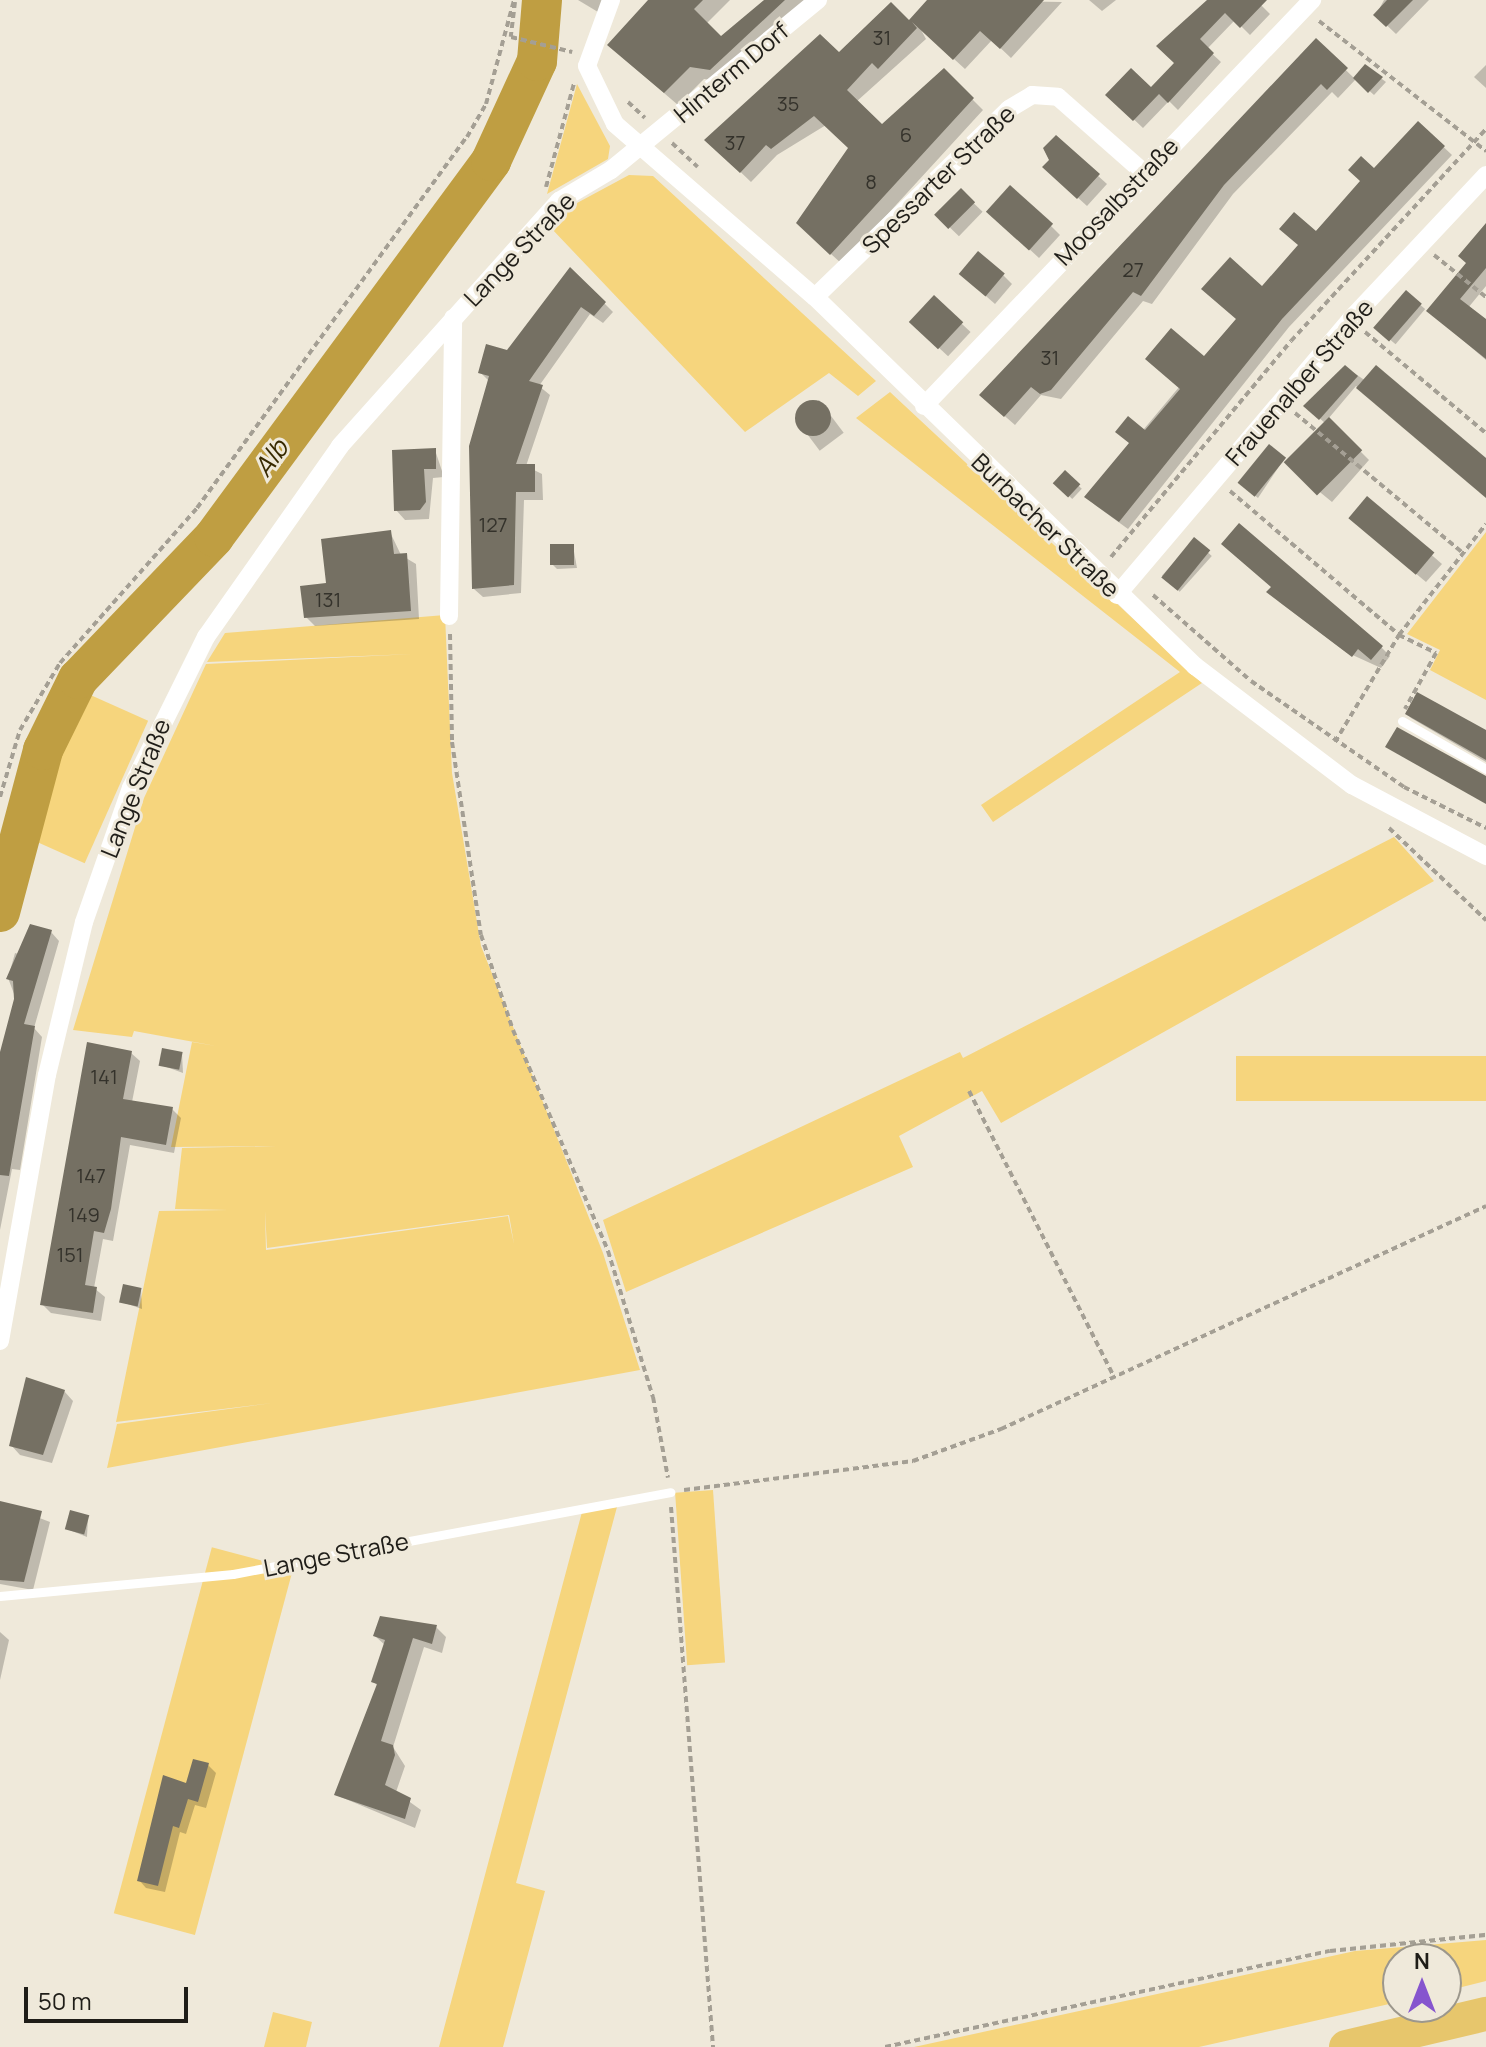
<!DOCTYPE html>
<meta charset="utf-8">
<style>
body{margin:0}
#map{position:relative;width:1486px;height:2047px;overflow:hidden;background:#efe9da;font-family:Manrope,sans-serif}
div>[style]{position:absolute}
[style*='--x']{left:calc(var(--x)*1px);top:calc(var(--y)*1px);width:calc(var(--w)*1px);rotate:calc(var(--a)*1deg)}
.green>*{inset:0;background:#f6d57d;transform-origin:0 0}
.shadow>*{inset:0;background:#0003;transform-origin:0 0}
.river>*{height:40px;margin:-20px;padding:0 20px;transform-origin:20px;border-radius:20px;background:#bf9e42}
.building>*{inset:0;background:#757063;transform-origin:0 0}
.round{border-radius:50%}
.path>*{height:4px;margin-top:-2px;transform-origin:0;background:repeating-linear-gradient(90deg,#a49f94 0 6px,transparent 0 10px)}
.service>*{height:9px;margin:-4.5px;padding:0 4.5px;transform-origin:4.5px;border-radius:4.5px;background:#fff}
.minor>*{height:18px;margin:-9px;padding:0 9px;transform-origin:9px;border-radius:9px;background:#fff}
.motorway>*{height:34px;margin:-17px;padding:0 17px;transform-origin:17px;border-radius:17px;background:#e7c66c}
span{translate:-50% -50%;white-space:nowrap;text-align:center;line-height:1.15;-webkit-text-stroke:6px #efe9da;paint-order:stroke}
.number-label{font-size:20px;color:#34322b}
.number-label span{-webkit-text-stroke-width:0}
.street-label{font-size:24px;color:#1f1d18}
.water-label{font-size:26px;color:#372900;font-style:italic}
.north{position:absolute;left:1382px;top:1943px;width:80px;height:80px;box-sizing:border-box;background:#efe9da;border:2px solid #9c978c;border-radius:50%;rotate:0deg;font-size:22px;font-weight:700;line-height:32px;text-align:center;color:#1f1d18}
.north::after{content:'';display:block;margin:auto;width:28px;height:36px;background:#8655ce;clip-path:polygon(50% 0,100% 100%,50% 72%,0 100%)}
.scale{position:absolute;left:24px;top:1987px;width:164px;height:36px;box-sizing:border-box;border:4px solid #1f1d18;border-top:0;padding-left:10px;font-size:24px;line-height:28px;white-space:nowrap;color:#1f1d18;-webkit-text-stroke:6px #efe9da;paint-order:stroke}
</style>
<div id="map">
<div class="green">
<div style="clip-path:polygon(577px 84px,610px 146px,608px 159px,547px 194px)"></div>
<div style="clip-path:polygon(629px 175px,653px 176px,876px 381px,858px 396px,829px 373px,745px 432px,551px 228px,577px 203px)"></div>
<div style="clip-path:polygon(890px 392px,1202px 683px,993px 822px,981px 805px,1180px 672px,856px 418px)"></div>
<div style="clip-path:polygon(1486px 532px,1486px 700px,1430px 670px,1440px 650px,1407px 634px)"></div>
<div style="clip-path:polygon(evenodd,445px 615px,452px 773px,481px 946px,603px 1253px,640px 1370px,107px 1468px,117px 1424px,272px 1403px,116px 1422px,159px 1211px,228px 1210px,175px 1209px,182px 1148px,288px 1146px,171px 1147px,192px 1042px,216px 1046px,134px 1031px,132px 1037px,73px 1030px,144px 798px,206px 664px,413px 654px,207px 662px,225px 633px,445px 615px,265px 1211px,267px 1248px,509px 1215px,514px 1244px,508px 1216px,266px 1250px,265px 1211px)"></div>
<div style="left:86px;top:693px;width:68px;height:156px;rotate:24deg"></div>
<div style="clip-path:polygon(1394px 837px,1434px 881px,1001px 1123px,982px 1091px,899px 1136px,913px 1167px,626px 1292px,603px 1220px,960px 1052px,963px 1058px)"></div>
<div style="left:1486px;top:1056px;width:45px;height:250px;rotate:90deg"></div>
<div style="left:713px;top:1490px;width:173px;height:38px;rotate:86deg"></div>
<div style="clip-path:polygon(617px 1507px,516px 1883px,545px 1891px,503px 2047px,439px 2047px,582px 1512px)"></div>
<div style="left:293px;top:1569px;width:379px;height:84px;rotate:105deg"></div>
<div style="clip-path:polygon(1486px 1940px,1486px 1981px,1446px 1991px,1446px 1959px,1398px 1959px,1398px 2002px,1199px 2047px,914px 2047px,1355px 1951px)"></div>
<div style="clip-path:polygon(273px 2012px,312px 2022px,306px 2047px,264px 2047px)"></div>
</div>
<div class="shadow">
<div style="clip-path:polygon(578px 0,611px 0,603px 15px)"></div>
<div style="clip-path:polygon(651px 0,730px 0,706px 24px,721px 38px,767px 0,814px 0,724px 82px,704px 79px,678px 105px,623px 58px)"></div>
<div style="clip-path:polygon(930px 0,1062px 2px,1011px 58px,992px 40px,965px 69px,920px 28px,926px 39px,856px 102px,882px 127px,944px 71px,983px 110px,842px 264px,809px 234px,850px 148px,826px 125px,777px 155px,751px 182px,707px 140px,839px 55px,909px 22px)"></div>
<div style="clip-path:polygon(1089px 0,1116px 0,1102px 11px)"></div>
<div style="clip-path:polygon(1212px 0,1256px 0,1270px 14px,1250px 35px,1235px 20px,1207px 49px,1221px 62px,1178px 110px,1169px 101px,1143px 128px,1108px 95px,1151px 90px,1176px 63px)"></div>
<div style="clip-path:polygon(1384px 0,1429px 0,1396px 34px,1376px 15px)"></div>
<div style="clip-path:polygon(1316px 41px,1355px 79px,1366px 67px,1386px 82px,1374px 95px,1356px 79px,1338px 98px,1332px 92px,1233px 194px,1152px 304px,1143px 301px,1061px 399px,1041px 395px,1015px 425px,991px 404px)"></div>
<div style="clip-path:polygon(1486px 65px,1486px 88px,1474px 77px)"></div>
<div style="clip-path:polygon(1418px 123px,1452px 155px,1289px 327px,1128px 529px,1095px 505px,1087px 497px,1262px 288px)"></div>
<div style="clip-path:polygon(1056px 138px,1107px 184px,1087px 206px,1053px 175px)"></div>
<div style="left:961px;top:191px;width:30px;height:34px;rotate:44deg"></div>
<div style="clip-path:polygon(998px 220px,1051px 226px,1060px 235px,1039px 258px)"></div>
<div style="clip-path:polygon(1486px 226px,1486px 286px,1468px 308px,1486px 323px,1486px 360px,1438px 319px)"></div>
<div style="clip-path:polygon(571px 270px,613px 312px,603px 323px,590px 314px,539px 386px,550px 395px,526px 466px,542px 474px,543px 500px,524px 500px,521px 593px,483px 597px,474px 589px,489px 381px,480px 372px,508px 352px)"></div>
<div style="clip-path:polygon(1003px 275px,1012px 284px,995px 304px,970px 282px)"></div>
<div style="left:1406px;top:293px;width:25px;height:46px;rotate:40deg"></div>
<div style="left:934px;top:298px;width:50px;height:33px;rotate:43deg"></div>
<div style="clip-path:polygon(1345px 367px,1486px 461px,1486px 497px,1356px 386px,1328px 419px,1369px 460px,1332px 502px,1299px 475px,1326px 424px,1306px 406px)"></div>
<div style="left:819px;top:400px;width:41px;height:30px;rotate:53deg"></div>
<div style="clip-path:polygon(435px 450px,444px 477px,433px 478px,429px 519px,405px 520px,396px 510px)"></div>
<div style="clip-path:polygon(1284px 459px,1258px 498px,1243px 486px)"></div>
<div style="left:1065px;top:473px;width:23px;height:14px;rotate:43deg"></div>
<div style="clip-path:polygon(1367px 499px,1442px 564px,1426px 582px,1360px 527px)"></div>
<div style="clip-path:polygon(390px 532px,401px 555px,416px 564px,419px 619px,315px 626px,306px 617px,329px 584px)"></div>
<div style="left:1194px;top:540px;width:24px;height:48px;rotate:42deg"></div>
<div style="clip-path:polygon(573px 546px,577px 568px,557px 569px,553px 565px)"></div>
<div style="clip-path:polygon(1278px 601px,1381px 647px,1390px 656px,1381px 668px,1346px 652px)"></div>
<div style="clip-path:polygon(1407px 714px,1486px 733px,1486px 762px,1411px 718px)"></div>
<div style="clip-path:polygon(51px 932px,59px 941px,34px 1028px,42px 1037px,20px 1170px,12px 1169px,0 1230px,0 1063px,16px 999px,8px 978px,15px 953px,23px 955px)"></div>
<div style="clip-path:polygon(131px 1053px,140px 1061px,132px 1102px,172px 1109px,181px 1118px,174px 1153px,130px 1145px,113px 1241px,103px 1239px,94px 1288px,105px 1297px,101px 1321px,51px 1313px,42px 1304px)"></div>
<div style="clip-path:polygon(182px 1054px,183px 1073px,161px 1065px)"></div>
<div style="clip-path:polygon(141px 1289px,142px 1309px,122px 1302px)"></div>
<div style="clip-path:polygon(64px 1391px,73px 1401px,52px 1463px,20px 1455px,11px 1445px)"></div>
<div style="clip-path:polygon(0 1503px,50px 1522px,33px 1590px,0 1584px)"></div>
<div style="clip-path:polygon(88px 1517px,87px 1537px,67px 1529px)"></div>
<div style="clip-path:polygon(436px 1627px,446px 1637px,442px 1653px,424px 1647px,393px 1747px,405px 1766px,396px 1792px,421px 1810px,415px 1828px,336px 1795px,379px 1687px,374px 1682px,386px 1646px,375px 1636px)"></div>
<div style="clip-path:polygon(0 1632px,9px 1640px,0 1680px)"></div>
<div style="clip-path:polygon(208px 1765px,216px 1773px,206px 1808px,195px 1805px,186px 1834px,180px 1832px,165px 1892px,146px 1888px,139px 1880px,187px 1786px)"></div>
</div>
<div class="river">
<div style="--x:0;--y:912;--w:168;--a:-75.1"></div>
<div style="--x:43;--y:750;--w:79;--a:-63.8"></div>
<div style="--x:78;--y:679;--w:197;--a:-46.2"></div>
<div style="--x:214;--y:537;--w:467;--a:-53.6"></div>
<div style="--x:491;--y:161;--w:110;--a:-65.3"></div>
<div style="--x:537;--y:61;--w:61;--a:-85.3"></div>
</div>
<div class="building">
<div style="clip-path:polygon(648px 0,703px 0,694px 9px,721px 36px,764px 0,785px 0,710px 70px,690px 67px,664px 93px,607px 45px)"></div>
<div style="clip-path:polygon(927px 0,1044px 0,1000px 49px,980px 31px,953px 60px,912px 22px,917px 28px,878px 69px,872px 63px,847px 90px,882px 124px,944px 68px,974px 98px,830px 255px,796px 223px,848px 148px,814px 116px,771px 149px,766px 145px,740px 173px,704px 140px,820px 34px,839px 52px,891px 2px,909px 20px)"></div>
<div style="clip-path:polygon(1207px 0,1267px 0,1240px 28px,1225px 13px,1200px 39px,1214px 53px,1168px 103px,1159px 94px,1133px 121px,1105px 95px,1131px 68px,1151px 87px,1174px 63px,1156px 46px)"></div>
<div style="clip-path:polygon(1387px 0,1413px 0,1386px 27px,1373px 15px)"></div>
<div style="clip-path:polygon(1316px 38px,1348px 68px,1327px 90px,1321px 84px,1224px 185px,1141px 296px,1133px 292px,1051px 390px,1040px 394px,1031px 387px,1004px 417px,979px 395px)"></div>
<div style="clip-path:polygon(1365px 64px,1383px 77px,1368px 93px,1353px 78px)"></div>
<div style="clip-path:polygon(1418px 121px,1445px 146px,1282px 319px,1119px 522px,1084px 497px,1129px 443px,1115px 432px,1128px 416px,1145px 430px,1180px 389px,1145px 359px,1171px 328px,1204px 356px,1236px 319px,1201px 289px,1230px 257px,1262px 286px,1298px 245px,1279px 229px,1294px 212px,1316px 231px,1360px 181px,1348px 170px,1361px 156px,1374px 168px)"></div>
<div style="clip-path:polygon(1056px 135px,1100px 174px,1077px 199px,1042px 167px,1049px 160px,1043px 148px)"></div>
<div style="left:1010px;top:185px;width:58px;height:36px;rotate:42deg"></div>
<div style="left:961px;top:188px;width:20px;height:38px;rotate:45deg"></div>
<div style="clip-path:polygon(1486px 223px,1486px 268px,1460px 299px,1486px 319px,1486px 359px,1426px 311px,1466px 263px,1458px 256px)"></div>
<div style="left:978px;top:251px;width:35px;height:30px;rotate:40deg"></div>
<div style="clip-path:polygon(570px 267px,606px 302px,594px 316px,581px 307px,529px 381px,543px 385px,516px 464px,535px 464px,535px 492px,516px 492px,514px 585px,472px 589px,469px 446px,489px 376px,478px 373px,486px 344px,507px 350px)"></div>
<div style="left:1406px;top:290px;width:21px;height:50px;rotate:41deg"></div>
<div style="left:934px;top:295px;width:40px;height:37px;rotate:43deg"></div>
<div style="clip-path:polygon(1345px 365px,1358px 376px,1319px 420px,1303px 406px)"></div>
<div style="clip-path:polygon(1376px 365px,1486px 458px,1486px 498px,1356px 388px)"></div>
<div class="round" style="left:795px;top:400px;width:36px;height:36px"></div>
<div style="left:1329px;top:417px;width:47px;height:64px;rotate:45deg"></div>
<div style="left:1269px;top:444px;width:22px;height:50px;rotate:39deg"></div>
<div style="clip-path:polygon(436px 448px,436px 469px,424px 469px,426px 502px,420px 510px,394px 511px,392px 450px)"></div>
<div style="left:1065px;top:470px;width:21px;height:18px;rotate:43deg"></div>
<div style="left:1367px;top:496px;width:88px;height:29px;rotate:40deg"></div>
<div style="clip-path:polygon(1239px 523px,1383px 646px,1371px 660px,1358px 649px,1352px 657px,1266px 592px,1271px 587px,1221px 544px)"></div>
<div style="clip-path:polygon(391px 530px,394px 554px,407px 553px,411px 611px,304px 618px,300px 586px,326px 583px,321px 539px)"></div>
<div style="left:1194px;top:537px;width:21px;height:52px;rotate:39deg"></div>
<div style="left:550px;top:544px;width:24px;height:21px"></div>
<div style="clip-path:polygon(1417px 692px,1486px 730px,1486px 760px,1405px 714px)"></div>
<div style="clip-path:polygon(1397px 727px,1486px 776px,1486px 804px,1385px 747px)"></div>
<div style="clip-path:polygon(30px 924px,52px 930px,24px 1024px,35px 1026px,9px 1176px,0 1175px,0 1052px,14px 999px,13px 981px,6px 979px)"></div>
<div style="clip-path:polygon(87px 1042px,132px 1051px,123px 1099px,173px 1107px,166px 1145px,121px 1137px,111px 1209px,104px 1233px,94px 1231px,85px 1285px,97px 1287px,93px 1313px,40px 1305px)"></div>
<div style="left:162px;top:1048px;width:21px;height:18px;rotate:11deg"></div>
<div style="left:123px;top:1284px;width:19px;height:19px;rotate:12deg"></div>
<div style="clip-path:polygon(26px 1377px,65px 1390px,43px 1455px,9px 1446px)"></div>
<div style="clip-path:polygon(0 1501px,42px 1511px,24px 1582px,0 1580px)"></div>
<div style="left:70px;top:1510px;width:20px;height:20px;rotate:15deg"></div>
<div style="clip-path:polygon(380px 1616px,437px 1625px,432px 1644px,413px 1638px,381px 1741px,393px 1745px,395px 1755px,385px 1785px,411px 1798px,405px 1819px,334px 1795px,377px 1684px,371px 1682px,385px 1640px,373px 1636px)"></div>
<div style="clip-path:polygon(193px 1759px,209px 1763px,198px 1802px,188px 1799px,179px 1828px,173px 1826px,158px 1886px,137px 1881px,163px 1775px,186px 1783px)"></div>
</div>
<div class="path">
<div style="--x:515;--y:2;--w:35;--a:97"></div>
<div style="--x:511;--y:37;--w:63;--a:13.8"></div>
<div style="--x:1319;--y:21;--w:212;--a:37.9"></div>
<div style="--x:628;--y:102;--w:23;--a:43"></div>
<div style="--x:672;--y:143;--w:35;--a:43"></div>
<div style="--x:546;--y:187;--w:108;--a:-74.9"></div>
<div style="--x:1434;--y:255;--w:67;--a:38.9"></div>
<div style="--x:1365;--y:332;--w:158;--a:39.9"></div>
<div style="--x:1295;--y:413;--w:219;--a:39.8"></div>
<div style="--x:1230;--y:491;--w:222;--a:40.4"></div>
<div style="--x:1399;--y:635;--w:41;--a:25.9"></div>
<div style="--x:1436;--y:653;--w:64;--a:119"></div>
<div style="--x:1111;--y:557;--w:281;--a:-50.2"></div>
<div style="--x:1291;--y:341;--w:288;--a:-47.4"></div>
<div style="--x:1153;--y:595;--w:130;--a:41.3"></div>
<div style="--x:1251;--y:681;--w:186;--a:34.7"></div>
<div style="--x:1404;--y:787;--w:92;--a:26.6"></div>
<div style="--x:450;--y:634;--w:108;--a:88.9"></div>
<div style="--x:452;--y:742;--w:195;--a:81.5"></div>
<div style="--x:481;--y:935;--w:100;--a:71.4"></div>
<div style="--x:513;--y:1030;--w:241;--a:66.7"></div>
<div style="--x:608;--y:1251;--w:153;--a:72.9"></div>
<div style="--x:653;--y:1397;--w:82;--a:79.5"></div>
<div style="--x:1335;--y:742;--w:125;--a:-59.1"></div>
<div style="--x:1399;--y:635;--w:141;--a:-51.9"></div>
<div style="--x:0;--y:797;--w:70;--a:-73.4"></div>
<div style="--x:20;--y:730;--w:78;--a:-59.2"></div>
<div style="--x:60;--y:663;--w:207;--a:-48.5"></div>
<div style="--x:197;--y:508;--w:459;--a:-54"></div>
<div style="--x:467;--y:137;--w:38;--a:-60"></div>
<div style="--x:486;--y:104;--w:108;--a:-74.9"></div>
<div style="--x:1389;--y:828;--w:134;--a:43.5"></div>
<div style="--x:969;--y:1091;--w:321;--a:63.1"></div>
<div style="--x:684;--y:1490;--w:231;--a:-7.2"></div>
<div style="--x:913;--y:1461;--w:94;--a:-20"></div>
<div style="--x:1001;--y:1429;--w:534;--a:-24.69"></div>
<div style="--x:671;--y:1507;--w:542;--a:85.55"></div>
<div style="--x:885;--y:2047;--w:455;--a:-12.2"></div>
<div style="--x:1330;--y:1951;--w:157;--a:-5.9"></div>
</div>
<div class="service">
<div style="--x:1402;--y:721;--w:97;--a:29.7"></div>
<div style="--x:0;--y:1596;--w:234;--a:-5.4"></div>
<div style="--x:233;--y:1574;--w:445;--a:-10.6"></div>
</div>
<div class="minor">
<div style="--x:611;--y:0;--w:70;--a:110"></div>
<div style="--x:587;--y:66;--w:64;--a:64.2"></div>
<div style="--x:615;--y:124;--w:264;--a:40.9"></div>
<div style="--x:815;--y:297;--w:530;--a:44.16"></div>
<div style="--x:1195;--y:666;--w:197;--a:37.2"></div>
<div style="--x:1352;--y:785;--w:152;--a:27.9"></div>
<div style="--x:815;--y:297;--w:270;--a:-44.1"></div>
<div style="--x:1009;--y:109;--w:27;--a:-31"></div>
<div style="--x:1032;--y:95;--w:26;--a:4"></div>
<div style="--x:1058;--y:97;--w:112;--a:41.4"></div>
<div style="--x:924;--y:406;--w:562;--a:-46.3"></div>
<div style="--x:1117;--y:595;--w:360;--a:-49.7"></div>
<div style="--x:1350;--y:320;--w:199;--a:-46.8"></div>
<div style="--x:449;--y:616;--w:298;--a:-89.2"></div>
<div style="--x:0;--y:1341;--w:270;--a:-80"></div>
<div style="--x:47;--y:1075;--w:157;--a:-76.4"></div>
<div style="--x:84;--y:922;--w:142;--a:-70.7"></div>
<div style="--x:131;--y:788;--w:169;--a:-63.6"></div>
<div style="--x:206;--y:637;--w:233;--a:-54.9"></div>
<div style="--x:340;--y:446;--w:329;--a:-48.2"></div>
<div style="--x:559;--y:201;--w:61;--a:-30.8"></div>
<div style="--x:611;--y:170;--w:268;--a:-39.4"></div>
</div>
<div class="motorway">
<div style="--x:1346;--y:2047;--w:144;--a:-13.3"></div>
</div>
<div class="number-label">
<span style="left:882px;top:37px">31</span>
<span style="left:788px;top:103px">35</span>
<span style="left:906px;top:134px">6</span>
<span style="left:735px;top:142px">37</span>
<span style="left:871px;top:181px">8</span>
<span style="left:1133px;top:269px">27</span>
<span style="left:1050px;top:357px">31</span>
<span style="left:493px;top:524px">127</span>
<span style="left:328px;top:599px">131</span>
<span style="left:104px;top:1076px">141</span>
<span style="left:91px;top:1175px">147</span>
<span style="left:84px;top:1214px">149</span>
<span style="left:70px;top:1254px">151</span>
</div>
<div class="street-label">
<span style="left:731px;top:72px;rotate:-40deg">Hinterm Dorf</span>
<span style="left:938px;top:179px;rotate:-44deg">Spessarter Straße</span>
<span style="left:1116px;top:201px;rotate:-46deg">Moosalbstraße</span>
<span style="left:519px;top:249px;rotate:-46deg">Lange Straße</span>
<span style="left:1299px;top:382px;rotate:-49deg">Frauenalber Straße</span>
<span style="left:1046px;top:525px;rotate:44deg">Burbacher Straße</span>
<span style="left:135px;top:788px;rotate:-68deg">Lange Straße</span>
<span style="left:336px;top:1554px;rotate:-11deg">Lange Straße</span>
</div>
<div class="water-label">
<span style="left:271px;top:458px;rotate:-54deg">Alb</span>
</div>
<div class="north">N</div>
<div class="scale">50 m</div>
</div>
